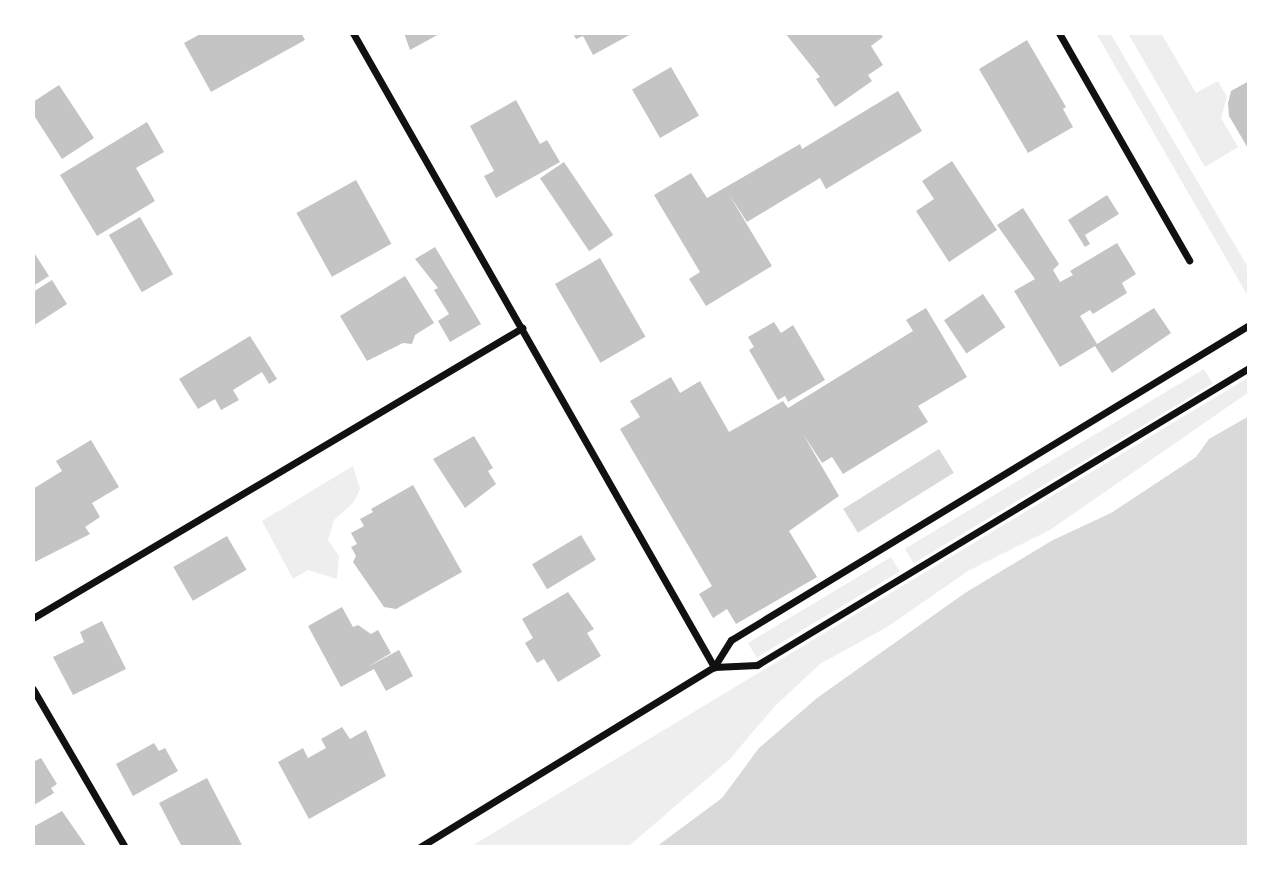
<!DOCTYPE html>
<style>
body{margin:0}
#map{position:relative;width:1282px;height:880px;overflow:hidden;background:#fff;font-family:"Work Sans",sans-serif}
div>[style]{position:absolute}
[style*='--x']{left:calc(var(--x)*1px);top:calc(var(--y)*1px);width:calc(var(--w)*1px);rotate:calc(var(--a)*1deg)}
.green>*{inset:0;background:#eee;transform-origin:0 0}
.water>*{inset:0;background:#d9d9d9;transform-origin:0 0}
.building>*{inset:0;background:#c4c4c4;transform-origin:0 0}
.minor>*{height:7px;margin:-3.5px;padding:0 3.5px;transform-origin:3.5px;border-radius:3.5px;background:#111}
span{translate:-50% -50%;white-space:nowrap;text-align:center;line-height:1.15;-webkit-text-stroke:7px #fff;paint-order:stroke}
.frame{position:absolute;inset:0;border:35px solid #fff;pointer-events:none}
</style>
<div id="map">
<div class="green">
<div style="clip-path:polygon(1096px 33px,1110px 33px,1249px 269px,1249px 298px)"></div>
<div style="clip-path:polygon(1128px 33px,1161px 33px,1196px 93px,1218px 81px,1227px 97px,1221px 118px,1238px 147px,1205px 167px)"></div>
<div style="left:1204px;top:369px;width:17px;height:349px;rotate:59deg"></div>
<div style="clip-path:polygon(1249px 377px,1249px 392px,1050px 530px,968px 571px,887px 627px,820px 664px,774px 707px,729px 760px,630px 845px,470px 847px)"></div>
<div style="clip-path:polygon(353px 466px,360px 489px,353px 503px,334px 520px,328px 540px,339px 556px,337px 579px,308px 570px,293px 579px,262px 521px)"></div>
<div style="left:891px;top:557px;width:17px;height:167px;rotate:59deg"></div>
</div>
<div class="water">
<div style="clip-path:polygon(1249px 416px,1249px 847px,656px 847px,722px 798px,759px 748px,817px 698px,965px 593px,1053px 540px,1111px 513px,1196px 457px,1209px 439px)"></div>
<div style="left:939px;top:449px;width:28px;height:113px;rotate:58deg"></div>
</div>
<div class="building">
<div style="clip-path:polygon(202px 33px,301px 33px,305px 40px,211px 92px,184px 43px)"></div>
<div style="clip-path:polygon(404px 33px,441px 33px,410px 50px)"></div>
<div style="clip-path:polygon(573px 33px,633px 33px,593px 55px,583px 36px,576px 39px)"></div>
<div style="clip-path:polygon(785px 33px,880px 33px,883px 37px,871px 46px,883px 65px,868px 75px,872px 81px,835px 107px,816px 79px,820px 77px)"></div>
<div style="clip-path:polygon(1027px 40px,1066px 107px,1063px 109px,1073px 127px,1028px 153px,979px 69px)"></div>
<div style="left:671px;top:67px;width:56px;height:45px;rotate:60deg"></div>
<div style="clip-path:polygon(1249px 81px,1249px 150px,1229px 116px,1228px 103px,1231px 91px)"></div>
<div style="clip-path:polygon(59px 85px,94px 138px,62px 159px,33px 114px,33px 102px)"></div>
<div style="clip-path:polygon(898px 91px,922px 131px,826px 189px,820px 178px,747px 222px,728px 193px,772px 266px,706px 306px,689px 279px,700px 272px,654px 195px,691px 173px,707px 198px,800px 144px,802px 149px)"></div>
<div style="clip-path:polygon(516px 100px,540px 144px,547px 140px,560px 162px,496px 198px,484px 176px,494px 171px,470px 126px)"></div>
<div style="clip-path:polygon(147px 122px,164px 152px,136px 168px,155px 201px,97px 236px,60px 175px)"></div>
<div style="clip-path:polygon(952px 161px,997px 230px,949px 262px,916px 211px,934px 199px,922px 181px)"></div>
<div style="left:564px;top:162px;width:88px;height:29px;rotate:56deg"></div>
<div style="left:356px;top:180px;width:73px;height:68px;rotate:61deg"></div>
<div style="clip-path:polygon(1107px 195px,1119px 214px,1085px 235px,1090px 244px,1085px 247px,1068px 220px)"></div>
<div style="clip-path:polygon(1023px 208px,1059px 264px,1053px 270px,1060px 282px,1073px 275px,1070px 271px,1117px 243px,1136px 274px,1122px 283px,1127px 293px,1093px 314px,1090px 310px,1080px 316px,1097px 344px,1154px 308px,1171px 333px,1112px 373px,1095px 346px,1060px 367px,1014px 291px,1035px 279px,997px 225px)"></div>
<div style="left:140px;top:217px;width:66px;height:36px;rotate:60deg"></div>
<div style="clip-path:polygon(435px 247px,481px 324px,450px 342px,438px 321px,449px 314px,434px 290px,438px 288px,415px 259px)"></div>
<div style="clip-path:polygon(33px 251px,49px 276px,33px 286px)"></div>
<div style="left:600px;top:258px;width:91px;height:52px;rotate:60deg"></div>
<div style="clip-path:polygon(405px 276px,434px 323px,415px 335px,412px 344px,403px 343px,367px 361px,340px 316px)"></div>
<div style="clip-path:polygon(52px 280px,67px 304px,33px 326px,33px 292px)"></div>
<div style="left:983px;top:294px;width:40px;height:47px;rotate:56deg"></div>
<div style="clip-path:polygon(926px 308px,967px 377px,918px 406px,928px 422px,843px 474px,832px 457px,822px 463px,803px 434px,839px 496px,789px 531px,817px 577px,736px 624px,727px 609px,713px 618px,699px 594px,712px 586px,620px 429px,640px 417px,630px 401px,671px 377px,680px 393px,700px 381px,729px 432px,783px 401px,788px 408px,913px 331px,906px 320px)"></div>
<div style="clip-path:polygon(774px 322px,781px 333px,793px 325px,825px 380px,788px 402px,785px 396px,778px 400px,749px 350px,754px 347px,748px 337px)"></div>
<div style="clip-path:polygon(250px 336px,277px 379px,269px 384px,262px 372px,233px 390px,239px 400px,221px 410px,215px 399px,198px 409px,179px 379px)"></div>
<div style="clip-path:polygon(474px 436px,493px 468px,488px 471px,496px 484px,465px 508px,433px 459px)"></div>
<div style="clip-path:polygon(91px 440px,119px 487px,92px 503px,100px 517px,85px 527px,90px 534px,33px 563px,33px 489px,62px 471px,56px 461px)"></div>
<div style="clip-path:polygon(413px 485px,462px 572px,396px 609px,384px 607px,353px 562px,356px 556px,351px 547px,357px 544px,351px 533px,364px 526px,360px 519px,373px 512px,371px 509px)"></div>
<div style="left:581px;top:535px;width:29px;height:57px;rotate:59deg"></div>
<div style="left:227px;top:536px;width:39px;height:62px;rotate:60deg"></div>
<div style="clip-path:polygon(568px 592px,594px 629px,587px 633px,601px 656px,558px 682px,544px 659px,537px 663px,525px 643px,533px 638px,522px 619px)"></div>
<div style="clip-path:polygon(342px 607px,353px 627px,358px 625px,371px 634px,378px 630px,391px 653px,366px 668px,399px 650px,413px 676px,386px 691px,374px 669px,341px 687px,308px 626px)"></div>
<div style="clip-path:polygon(102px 621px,126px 669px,73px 695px,53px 657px,84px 642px,80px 632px)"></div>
<div style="clip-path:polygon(342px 727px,350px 739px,366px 730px,386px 776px,309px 819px,278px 762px,303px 748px,308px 758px,326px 748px,321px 739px)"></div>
<div style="clip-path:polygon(154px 743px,159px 751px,165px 748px,178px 771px,133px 796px,116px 764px)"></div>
<div style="clip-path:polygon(41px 758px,57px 784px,51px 788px,54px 793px,34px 805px,33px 811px,33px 762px)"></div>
<div style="clip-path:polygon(207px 778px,243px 847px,182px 847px,159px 803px)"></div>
<div style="clip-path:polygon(62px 811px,87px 847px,33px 847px,33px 827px)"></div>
</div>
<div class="minor">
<div style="--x:353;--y:33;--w:730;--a:60.34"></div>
<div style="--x:1059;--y:33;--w:262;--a:60.2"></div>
<div style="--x:33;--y:618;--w:569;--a:-30.67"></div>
<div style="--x:714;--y:667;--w:43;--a:-2.7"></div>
<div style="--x:757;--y:665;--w:575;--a:-31.12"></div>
<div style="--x:33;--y:689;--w:183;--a:59.8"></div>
<div style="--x:420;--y:847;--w:345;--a:-31.5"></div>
<div style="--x:714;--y:667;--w:32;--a:-58"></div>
<div style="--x:731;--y:640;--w:606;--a:-31.3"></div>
</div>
<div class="frame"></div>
</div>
